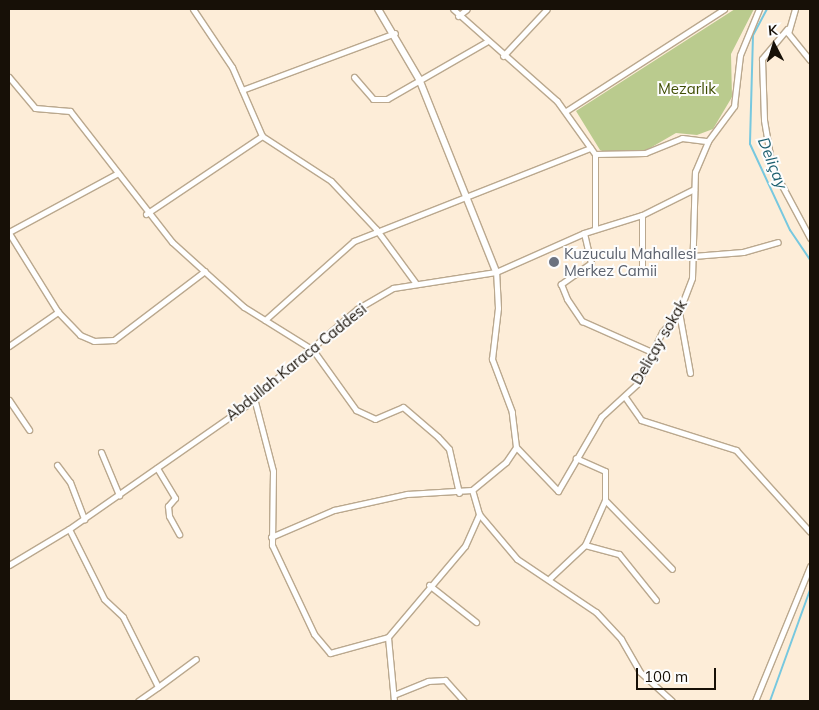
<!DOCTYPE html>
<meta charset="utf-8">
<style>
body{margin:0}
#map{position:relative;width:819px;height:710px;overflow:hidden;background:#fdedd8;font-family:Mulish,sans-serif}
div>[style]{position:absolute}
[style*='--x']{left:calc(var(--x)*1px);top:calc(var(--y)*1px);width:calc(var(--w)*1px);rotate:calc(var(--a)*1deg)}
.green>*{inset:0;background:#bacb8e}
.stream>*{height:2px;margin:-1px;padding:0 1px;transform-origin:1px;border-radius:1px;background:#77c8df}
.roads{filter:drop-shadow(1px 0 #baa88e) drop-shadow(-1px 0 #baa88e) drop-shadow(0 1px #baa88e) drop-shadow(0 -1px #baa88e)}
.minor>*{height:5px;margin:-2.5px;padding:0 2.5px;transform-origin:2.5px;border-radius:2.5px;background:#fff}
.tertiary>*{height:6px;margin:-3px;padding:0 3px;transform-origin:3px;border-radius:3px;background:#fff}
.dots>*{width:14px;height:14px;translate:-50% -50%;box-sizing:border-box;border:2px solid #fdfdfd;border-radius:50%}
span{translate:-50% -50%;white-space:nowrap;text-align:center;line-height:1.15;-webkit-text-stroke:4px #fdfdfd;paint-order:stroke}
.park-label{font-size:15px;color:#404e05}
.worship-label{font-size:15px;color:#5b616d}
.left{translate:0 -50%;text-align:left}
.street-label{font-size:15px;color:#171007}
.water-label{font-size:16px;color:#1b5e6e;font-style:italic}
.frame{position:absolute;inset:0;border:10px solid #171007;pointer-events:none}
.north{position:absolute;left:749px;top:20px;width:50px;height:50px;-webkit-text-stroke:4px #fdfdfd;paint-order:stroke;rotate:355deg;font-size:14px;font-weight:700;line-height:20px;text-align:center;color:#171007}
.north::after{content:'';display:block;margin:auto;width:18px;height:22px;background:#171007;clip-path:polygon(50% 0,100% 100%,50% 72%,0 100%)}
.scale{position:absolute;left:636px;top:668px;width:80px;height:22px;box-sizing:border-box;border:2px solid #171007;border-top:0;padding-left:6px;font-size:15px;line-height:18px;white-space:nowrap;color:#171007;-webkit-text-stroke:4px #fdfdfd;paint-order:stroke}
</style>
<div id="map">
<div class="green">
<div style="clip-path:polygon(735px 9px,754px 9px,731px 54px,732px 97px,713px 129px,697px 135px,676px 133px,645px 151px,609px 154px,600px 150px,576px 111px)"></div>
</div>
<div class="stream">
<div style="--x:767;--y:9;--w:30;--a:118"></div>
<div style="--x:753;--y:35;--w:109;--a:91.6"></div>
<div style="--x:750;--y:144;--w:95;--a:65.1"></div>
<div style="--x:790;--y:230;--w:36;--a:56"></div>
<div style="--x:770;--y:701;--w:118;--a:-70.2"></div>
</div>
<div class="roads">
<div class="minor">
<div style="--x:193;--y:9;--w:70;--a:56.1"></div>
<div style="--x:232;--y:67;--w:75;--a:66.5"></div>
<div style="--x:262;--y:136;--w:82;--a:33.1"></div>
<div style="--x:331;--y:181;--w:66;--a:46.8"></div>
<div style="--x:376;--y:229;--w:66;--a:53.7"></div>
<div style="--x:453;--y:9;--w:139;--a:41.5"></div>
<div style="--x:557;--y:101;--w:65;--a:54.4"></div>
<div style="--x:595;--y:154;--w:75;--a:90"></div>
<div style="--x:795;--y:9;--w:25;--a:106"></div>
<div style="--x:788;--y:33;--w:35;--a:51"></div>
<div style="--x:458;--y:16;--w:11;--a:-38"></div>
<div style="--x:787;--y:29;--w:39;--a:130"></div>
<div style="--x:762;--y:59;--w:61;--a:88.1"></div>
<div style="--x:764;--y:120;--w:48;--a:80.3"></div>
<div style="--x:772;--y:167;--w:81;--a:61.8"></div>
<div style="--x:503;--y:56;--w:64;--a:-46.9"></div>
<div style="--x:9;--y:77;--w:40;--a:50"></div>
<div style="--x:35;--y:108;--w:35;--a:5"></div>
<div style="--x:70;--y:111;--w:166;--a:52.1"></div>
<div style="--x:172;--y:242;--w:97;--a:42.1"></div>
<div style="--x:244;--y:307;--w:81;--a:31.9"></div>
<div style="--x:313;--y:350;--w:74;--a:54.4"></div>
<div style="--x:356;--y:410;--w:21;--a:25"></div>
<div style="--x:375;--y:419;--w:30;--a:-23"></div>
<div style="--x:403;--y:407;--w:46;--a:40.6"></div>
<div style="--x:438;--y:437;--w:16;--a:47"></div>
<div style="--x:449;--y:449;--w:45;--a:77.2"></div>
<div style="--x:354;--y:77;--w:29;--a:49"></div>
<div style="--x:373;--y:99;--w:14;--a:0"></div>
<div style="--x:387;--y:99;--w:114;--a:-29.9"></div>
<div style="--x:242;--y:90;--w:163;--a:-20.4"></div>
<div style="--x:566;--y:111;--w:188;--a:-32.8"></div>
<div style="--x:595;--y:154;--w:50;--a:-1.1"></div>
<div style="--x:645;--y:153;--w:40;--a:-22"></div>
<div style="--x:682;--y:138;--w:26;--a:7"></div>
<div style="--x:146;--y:214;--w:140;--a:-33.9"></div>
<div style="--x:9;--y:232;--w:124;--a:-28.4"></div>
<div style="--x:9;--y:233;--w:93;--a:58.2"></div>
<div style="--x:58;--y:312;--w:32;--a:46"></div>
<div style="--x:80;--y:335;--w:15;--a:23"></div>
<div style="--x:94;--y:341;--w:20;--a:-3"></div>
<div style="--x:114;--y:340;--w:114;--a:-37.2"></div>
<div style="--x:584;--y:233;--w:31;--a:77"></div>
<div style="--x:591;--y:263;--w:37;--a:145"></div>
<div style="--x:561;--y:284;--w:16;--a:68"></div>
<div style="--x:567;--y:299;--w:27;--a:56"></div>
<div style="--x:582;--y:321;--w:77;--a:23.9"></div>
<div style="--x:693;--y:256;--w:50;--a:-4.6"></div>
<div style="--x:743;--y:252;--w:36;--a:-16"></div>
<div style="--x:642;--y:267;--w:52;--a:-90"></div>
<div style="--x:679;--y:312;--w:62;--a:79.8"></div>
<div style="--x:265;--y:320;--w:119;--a:-41.6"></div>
<div style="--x:354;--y:241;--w:254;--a:-21.5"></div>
<div style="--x:9;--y:346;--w:60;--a:-34.8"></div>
<div style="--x:625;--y:397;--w:28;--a:55"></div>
<div style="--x:641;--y:420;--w:100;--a:17.5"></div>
<div style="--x:736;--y:450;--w:110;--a:47.9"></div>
<div style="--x:254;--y:398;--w:75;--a:75.4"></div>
<div style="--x:273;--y:471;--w:74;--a:90.8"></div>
<div style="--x:272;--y:545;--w:98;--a:64.7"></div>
<div style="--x:314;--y:634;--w:25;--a:50"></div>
<div style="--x:330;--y:653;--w:60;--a:-15.4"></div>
<div style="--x:9;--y:400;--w:36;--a:56"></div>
<div style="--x:516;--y:447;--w:61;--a:46.3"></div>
<div style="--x:558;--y:491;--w:86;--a:-59.8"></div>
<div style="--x:601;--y:417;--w:49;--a:-42.5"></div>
<div style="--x:637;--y:384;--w:58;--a:-64.3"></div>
<div style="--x:662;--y:332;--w:26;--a:-50"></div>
<div style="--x:679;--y:312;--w:36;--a:-69"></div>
<div style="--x:692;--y:278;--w:106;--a:-88.4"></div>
<div style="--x:695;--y:172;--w:34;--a:-67"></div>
<div style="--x:708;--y:141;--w:44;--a:-53.4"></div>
<div style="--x:734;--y:106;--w:51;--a:-83.3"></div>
<div style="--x:740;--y:55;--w:50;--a:-67.6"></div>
<div style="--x:101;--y:452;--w:47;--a:67.3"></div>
<div style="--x:57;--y:465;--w:21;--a:53"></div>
<div style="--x:70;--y:482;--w:40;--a:69"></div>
<div style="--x:157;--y:468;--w:35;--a:59"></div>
<div style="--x:175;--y:498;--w:11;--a:131"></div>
<div style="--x:168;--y:506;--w:10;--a:84"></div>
<div style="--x:169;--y:516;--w:21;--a:61"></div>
<div style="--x:605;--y:500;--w:96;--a:45.8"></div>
<div style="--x:479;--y:514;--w:59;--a:49.8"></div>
<div style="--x:517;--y:559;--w:95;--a:33.9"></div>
<div style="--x:596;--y:612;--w:37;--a:47"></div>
<div style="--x:621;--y:639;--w:38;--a:60"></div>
<div style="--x:640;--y:672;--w:43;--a:42.2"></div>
<div style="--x:69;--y:529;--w:78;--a:63.4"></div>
<div style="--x:104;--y:599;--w:26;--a:43"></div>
<div style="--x:123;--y:617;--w:78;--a:63.4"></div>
<div style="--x:158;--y:687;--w:24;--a:145"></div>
<div style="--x:271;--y:537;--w:69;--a:-23.2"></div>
<div style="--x:334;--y:510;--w:75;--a:-12.4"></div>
<div style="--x:407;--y:494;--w:65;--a:-3.5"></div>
<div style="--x:472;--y:490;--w:44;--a:-39.5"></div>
<div style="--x:506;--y:462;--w:18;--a:-56"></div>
<div style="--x:516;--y:447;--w:35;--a:-97"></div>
<div style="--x:512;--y:412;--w:57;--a:-110.7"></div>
<div style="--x:492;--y:359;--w:51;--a:-83.3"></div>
<div style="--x:498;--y:308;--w:36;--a:-93"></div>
<div style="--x:585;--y:545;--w:35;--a:15"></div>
<div style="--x:619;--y:554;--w:59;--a:51.2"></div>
<div style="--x:9;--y:565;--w:70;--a:-31"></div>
<div style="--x:69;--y:529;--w:215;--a:-34.9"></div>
<div style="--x:245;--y:406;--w:148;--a:-40.9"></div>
<div style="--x:357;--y:309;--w:42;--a:-30.3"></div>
<div style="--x:393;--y:288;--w:104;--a:-8.8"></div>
<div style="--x:496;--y:272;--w:96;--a:-23.9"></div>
<div style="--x:584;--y:233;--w:61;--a:-17.2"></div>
<div style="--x:642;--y:215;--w:58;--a:-26.6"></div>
<div style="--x:550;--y:578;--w:48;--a:-43.3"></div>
<div style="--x:585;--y:545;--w:49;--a:-66"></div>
<div style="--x:605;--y:500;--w:29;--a:-90"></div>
<div style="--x:605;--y:471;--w:32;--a:-156"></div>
<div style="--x:429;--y:585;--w:60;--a:38.2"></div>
<div style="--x:158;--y:687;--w:47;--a:-36.4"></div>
<div style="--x:396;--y:694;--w:35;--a:-22"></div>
<div style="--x:428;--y:681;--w:17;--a:-3"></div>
<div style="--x:445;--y:680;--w:28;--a:48"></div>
<div style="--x:394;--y:701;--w:64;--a:-95.4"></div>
<div style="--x:388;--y:637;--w:119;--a:-49.8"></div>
<div style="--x:465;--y:546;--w:35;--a:-66"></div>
<div style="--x:479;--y:514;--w:25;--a:-106"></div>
<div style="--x:755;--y:701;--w:146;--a:-67.8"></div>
</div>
<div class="tertiary">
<div style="--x:378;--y:9;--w:81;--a:59.6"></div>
<div style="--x:419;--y:79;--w:208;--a:68.2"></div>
</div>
</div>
<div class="dots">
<div style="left:554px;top:262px;background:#6b7280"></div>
</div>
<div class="park-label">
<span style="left:687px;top:89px">Mezarlık</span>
</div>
<div class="worship-label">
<span class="left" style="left:564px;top:262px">Kuzuculu Mahallesi<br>Merkez Camii</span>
</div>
<div class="street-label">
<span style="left:659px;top:342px;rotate:-60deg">Deliçay sokak</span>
<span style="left:296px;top:362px;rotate:-39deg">Abdullah Karaca Caddesi</span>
</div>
<div class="water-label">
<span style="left:773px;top:163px;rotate:68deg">Deliçay</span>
</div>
<div class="frame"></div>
<div class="north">K</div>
<div class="scale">100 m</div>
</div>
